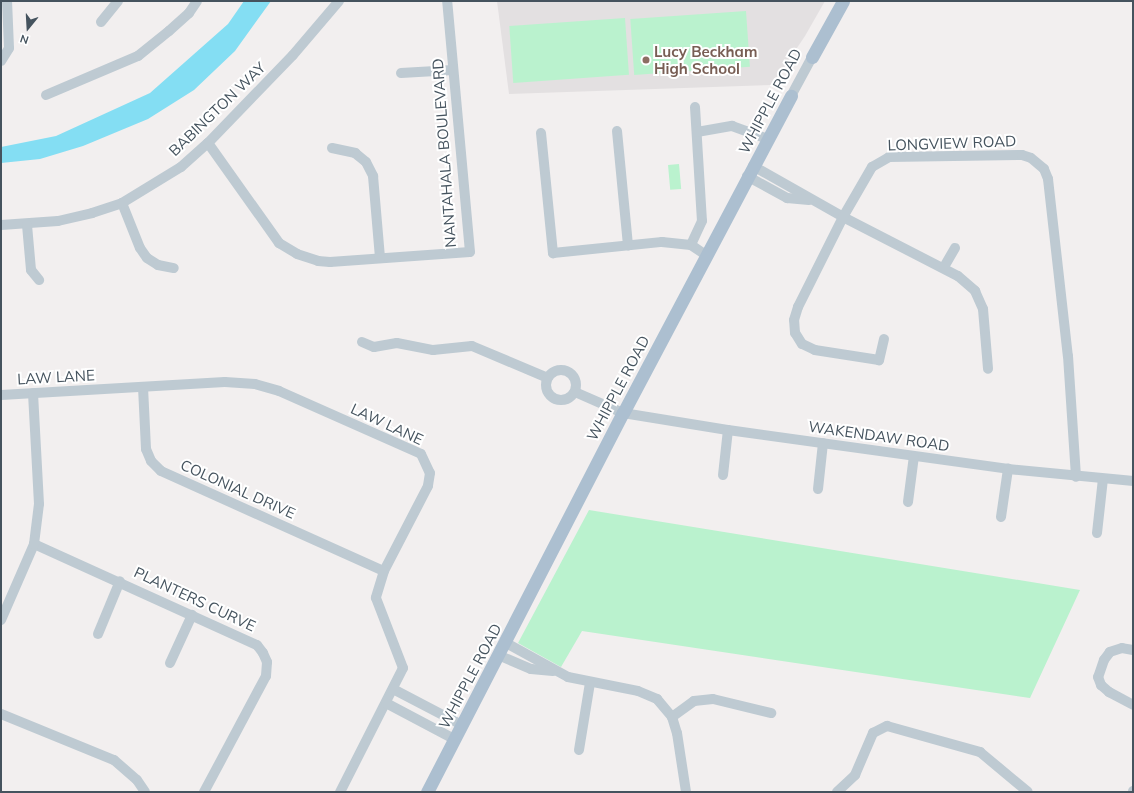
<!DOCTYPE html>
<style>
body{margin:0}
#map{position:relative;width:1134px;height:793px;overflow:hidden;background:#f2efef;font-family:Mulish,sans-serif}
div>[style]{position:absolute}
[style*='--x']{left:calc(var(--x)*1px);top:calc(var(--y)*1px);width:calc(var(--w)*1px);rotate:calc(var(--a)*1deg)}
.education>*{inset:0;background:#e3e0e1}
.green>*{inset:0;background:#baf2ce;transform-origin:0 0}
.water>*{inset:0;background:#84def3}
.minor>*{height:10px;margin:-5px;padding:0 5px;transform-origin:5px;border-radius:5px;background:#becad2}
.minor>.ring{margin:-5px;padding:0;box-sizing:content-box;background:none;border:10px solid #becad2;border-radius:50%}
.major>*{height:13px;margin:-6.5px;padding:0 6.5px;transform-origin:6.5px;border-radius:6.5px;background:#acbfd0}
.dots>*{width:11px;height:11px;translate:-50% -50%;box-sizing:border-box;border:2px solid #fff;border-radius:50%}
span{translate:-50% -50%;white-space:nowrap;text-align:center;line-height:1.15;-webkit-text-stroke:4px #fff;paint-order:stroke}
.education-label{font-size:15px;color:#785e54;font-weight:700}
.left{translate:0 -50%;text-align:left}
.street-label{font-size:15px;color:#45535e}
.frame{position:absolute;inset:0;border:2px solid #45535e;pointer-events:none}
.north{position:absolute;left:8px;top:8px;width:40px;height:40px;-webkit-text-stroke:3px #fff;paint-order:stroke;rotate:198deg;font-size:11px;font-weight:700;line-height:16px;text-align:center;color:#45535e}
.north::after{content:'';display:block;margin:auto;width:14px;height:18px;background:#45535e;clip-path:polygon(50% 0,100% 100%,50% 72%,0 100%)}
</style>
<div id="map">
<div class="education">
<div style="clip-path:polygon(497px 1px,825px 1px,805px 36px,772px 85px,509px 94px)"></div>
</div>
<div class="green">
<div style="left:746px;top:11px;width:56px;height:116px;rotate:86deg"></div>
<div style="left:625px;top:18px;width:57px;height:116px;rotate:86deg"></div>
<div style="left:679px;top:164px;width:25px;height:11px;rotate:85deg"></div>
<div style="clip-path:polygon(589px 510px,638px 518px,1080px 590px,1030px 698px,582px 631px,561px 667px,518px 643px)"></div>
</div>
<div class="water">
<div style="clip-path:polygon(244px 1px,271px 1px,235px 51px,194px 90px,148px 119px,83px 146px,40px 159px,1px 163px,1px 147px,56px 136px,150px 93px,228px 24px)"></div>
</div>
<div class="minor">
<div style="--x:101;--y:22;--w:27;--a:-51"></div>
<div style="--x:1;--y:61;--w:15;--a:-58"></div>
<div style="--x:9;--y:48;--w:47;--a:-92.4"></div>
<div style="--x:401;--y:73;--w:52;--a:-3.3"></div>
<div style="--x:46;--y:95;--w:100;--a:-23"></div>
<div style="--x:138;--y:56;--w:40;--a:-39"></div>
<div style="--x:169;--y:31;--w:27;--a:-42"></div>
<div style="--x:189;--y:13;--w:14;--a:-56"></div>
<div style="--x:791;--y:96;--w:44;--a:-61.7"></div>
<div style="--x:695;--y:107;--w:114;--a:86.5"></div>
<div style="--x:702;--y:221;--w:26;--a:115"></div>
<div style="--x:691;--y:245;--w:18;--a:34"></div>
<div style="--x:617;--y:131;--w:115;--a:84.5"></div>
<div style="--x:697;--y:132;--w:36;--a:-10"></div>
<div style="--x:732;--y:126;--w:37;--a:20"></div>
<div style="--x:541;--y:133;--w:121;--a:84.3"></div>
<div style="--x:553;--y:253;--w:110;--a:-5.8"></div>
<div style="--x:662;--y:242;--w:29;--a:6"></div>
<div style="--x:208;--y:143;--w:123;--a:54.6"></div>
<div style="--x:279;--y:243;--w:21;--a:31"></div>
<div style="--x:297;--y:254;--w:22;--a:18"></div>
<div style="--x:318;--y:261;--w:12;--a:5"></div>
<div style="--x:330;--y:262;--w:140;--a:-4.1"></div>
<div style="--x:470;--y:252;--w:252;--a:-95.2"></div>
<div style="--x:332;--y:148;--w:24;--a:12"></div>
<div style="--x:355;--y:153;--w:14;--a:39"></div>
<div style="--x:366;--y:162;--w:16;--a:63"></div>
<div style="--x:373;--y:176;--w:82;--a:85.1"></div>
<div style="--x:753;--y:166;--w:103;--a:29.5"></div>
<div style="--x:843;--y:217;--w:129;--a:27.2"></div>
<div style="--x:958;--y:276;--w:23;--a:41"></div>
<div style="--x:975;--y:291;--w:20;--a:66"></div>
<div style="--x:983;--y:309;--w:60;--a:85.2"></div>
<div style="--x:747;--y:176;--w:46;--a:28.8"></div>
<div style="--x:787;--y:198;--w:22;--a:5"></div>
<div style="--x:122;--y:203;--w:48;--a:68.2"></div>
<div style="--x:140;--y:248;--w:12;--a:55"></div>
<div style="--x:147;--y:258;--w:13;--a:32"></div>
<div style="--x:158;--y:265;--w:16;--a:11"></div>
<div style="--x:1;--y:225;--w:57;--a:-4"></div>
<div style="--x:58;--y:221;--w:35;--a:-13"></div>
<div style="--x:92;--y:213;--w:32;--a:-18"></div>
<div style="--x:122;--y:203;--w:69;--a:-31.4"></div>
<div style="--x:181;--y:167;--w:36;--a:-42"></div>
<div style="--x:208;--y:143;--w:122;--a:-46"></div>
<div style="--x:293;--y:55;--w:71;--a:-49.6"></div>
<div style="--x:27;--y:225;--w:45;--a:84.9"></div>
<div style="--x:31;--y:270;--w:13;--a:51"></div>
<div style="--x:944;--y:267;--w:22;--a:-60"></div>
<div style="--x:884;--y:339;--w:22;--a:103"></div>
<div style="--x:879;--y:360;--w:65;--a:-171.1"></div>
<div style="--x:815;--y:350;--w:14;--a:-155"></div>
<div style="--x:802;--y:344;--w:13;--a:-122"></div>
<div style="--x:795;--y:333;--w:13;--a:-94"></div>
<div style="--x:794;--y:320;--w:14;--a:-73"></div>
<div style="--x:798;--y:307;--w:101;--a:-63.4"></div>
<div style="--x:843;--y:217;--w:58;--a:-59.9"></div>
<div style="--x:872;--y:167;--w:20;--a:-30"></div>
<div style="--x:889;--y:157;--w:133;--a:-0.9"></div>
<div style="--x:1022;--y:155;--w:9;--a:18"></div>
<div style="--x:1031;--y:158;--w:17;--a:40"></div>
<div style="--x:1044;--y:169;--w:11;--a:68"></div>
<div style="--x:1048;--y:179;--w:178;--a:83.6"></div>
<div style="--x:1068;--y:356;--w:121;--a:86.2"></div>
<div style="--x:362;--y:342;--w:13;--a:23"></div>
<div style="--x:374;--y:347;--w:23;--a:-10"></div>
<div style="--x:397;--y:343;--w:37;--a:11"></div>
<div style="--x:433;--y:350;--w:39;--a:-6"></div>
<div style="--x:472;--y:346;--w:82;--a:22.8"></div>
<div class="ring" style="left:546px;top:370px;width:20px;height:20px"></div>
<div style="--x:143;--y:387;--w:62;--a:87.2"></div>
<div style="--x:146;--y:449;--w:13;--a:67"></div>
<div style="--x:151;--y:461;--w:14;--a:45"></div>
<div style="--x:161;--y:471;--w:244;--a:24.2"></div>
<div style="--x:575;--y:392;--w:52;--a:23.6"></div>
<div style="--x:623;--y:413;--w:106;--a:9.2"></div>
<div style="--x:728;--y:430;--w:283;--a:7.9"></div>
<div style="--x:1008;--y:469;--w:126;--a:5.5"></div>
<div style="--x:1;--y:395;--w:224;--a:-3.3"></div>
<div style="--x:225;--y:382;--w:30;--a:4"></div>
<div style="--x:255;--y:384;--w:25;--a:16"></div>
<div style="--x:279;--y:391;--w:155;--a:23.9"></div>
<div style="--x:421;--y:454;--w:21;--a:65"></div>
<div style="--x:430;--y:473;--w:13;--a:99"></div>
<div style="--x:428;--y:486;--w:96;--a:117.4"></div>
<div style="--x:384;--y:571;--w:28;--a:107"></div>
<div style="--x:376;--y:598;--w:75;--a:68.9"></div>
<div style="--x:403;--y:668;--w:139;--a:116.9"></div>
<div style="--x:723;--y:475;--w:45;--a:-83.7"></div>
<div style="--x:818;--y:489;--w:46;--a:-83.8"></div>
<div style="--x:908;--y:502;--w:46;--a:-82.6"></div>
<div style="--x:1001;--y:517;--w:49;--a:-81.7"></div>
<div style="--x:1097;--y:533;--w:54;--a:-83.7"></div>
<div style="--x:34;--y:544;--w:245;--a:24.4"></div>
<div style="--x:257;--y:645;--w:10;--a:53"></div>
<div style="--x:263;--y:653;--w:10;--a:66"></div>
<div style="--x:267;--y:662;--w:14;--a:94"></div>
<div style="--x:266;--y:676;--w:132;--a:118.1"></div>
<div style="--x:1;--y:620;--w:83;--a:-66.5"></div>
<div style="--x:34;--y:544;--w:40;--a:-82.9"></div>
<div style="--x:39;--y:504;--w:111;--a:-93.1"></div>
<div style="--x:98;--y:634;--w:57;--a:-67.5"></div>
<div style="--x:506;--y:643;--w:71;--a:28.7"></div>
<div style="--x:568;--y:677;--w:71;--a:11.3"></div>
<div style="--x:638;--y:691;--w:21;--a:23"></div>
<div style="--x:657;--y:699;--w:23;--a:50"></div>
<div style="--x:672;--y:717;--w:17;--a:73"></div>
<div style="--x:677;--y:733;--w:60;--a:81.3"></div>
<div style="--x:1133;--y:650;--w:11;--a:-170"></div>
<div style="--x:1122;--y:648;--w:13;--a:162"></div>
<div style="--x:1110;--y:652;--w:10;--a:127"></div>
<div style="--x:1104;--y:660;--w:18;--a:109"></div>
<div style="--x:1098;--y:677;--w:9;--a:69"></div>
<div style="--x:1101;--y:685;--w:11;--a:41"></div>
<div style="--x:1109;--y:692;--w:27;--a:28"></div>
<div style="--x:498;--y:655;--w:36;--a:23"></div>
<div style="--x:531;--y:669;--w:22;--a:5"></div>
<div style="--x:170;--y:663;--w:53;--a:-65.4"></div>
<div style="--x:393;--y:689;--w:78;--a:27.6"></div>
<div style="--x:386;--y:703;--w:77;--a:27.9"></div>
<div style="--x:1;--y:714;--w:122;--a:22.2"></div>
<div style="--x:114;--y:760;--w:30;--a:41"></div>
<div style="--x:137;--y:780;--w:14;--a:56"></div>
<div style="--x:672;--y:717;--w:27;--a:-36"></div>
<div style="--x:694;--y:701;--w:19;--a:-6"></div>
<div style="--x:713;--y:699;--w:60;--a:13.6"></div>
<div style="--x:579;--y:750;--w:68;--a:-80.7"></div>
<div style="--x:837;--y:792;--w:25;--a:-43"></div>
<div style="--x:855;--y:775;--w:46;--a:-66.8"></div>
<div style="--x:873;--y:733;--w:16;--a:-27"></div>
<div style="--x:887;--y:726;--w:97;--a:15.6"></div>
<div style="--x:980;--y:752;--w:62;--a:39.8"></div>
<div style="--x:1133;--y:792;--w:1;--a:-90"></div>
</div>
<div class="major">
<div style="--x:812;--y:57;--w:64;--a:-61"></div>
<div style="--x:427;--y:792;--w:427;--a:-62.7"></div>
<div style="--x:623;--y:413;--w:359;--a:-62.1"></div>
</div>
<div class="dots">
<div style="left:646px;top:60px;background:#8d6e63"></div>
</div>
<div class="education-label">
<span class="left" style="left:654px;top:60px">Lucy Beckham<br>High School</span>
</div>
<div class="street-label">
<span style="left:770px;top:101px;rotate:-62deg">WHIPPLE ROAD</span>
<span style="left:217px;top:109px;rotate:-44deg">BABINGTON WAY</span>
<span style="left:952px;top:143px;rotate:-2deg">LONGVIEW ROAD</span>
<span style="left:444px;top:153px;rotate:-94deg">NANTAHALA BOULEVARD</span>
<span style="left:56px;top:377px;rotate:-3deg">LAW LANE</span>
<span style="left:618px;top:388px;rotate:-62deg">WHIPPLE ROAD</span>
<span style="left:387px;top:424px;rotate:25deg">LAW LANE</span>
<span style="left:879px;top:436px;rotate:8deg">WAKENDAW ROAD</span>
<span style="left:238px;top:489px;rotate:24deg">COLONIAL DRIVE</span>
<span style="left:195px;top:599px;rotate:25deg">PLANTERS CURVE</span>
<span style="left:470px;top:676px;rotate:-62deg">WHIPPLE ROAD</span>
</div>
<div class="frame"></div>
<div class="north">N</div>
</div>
